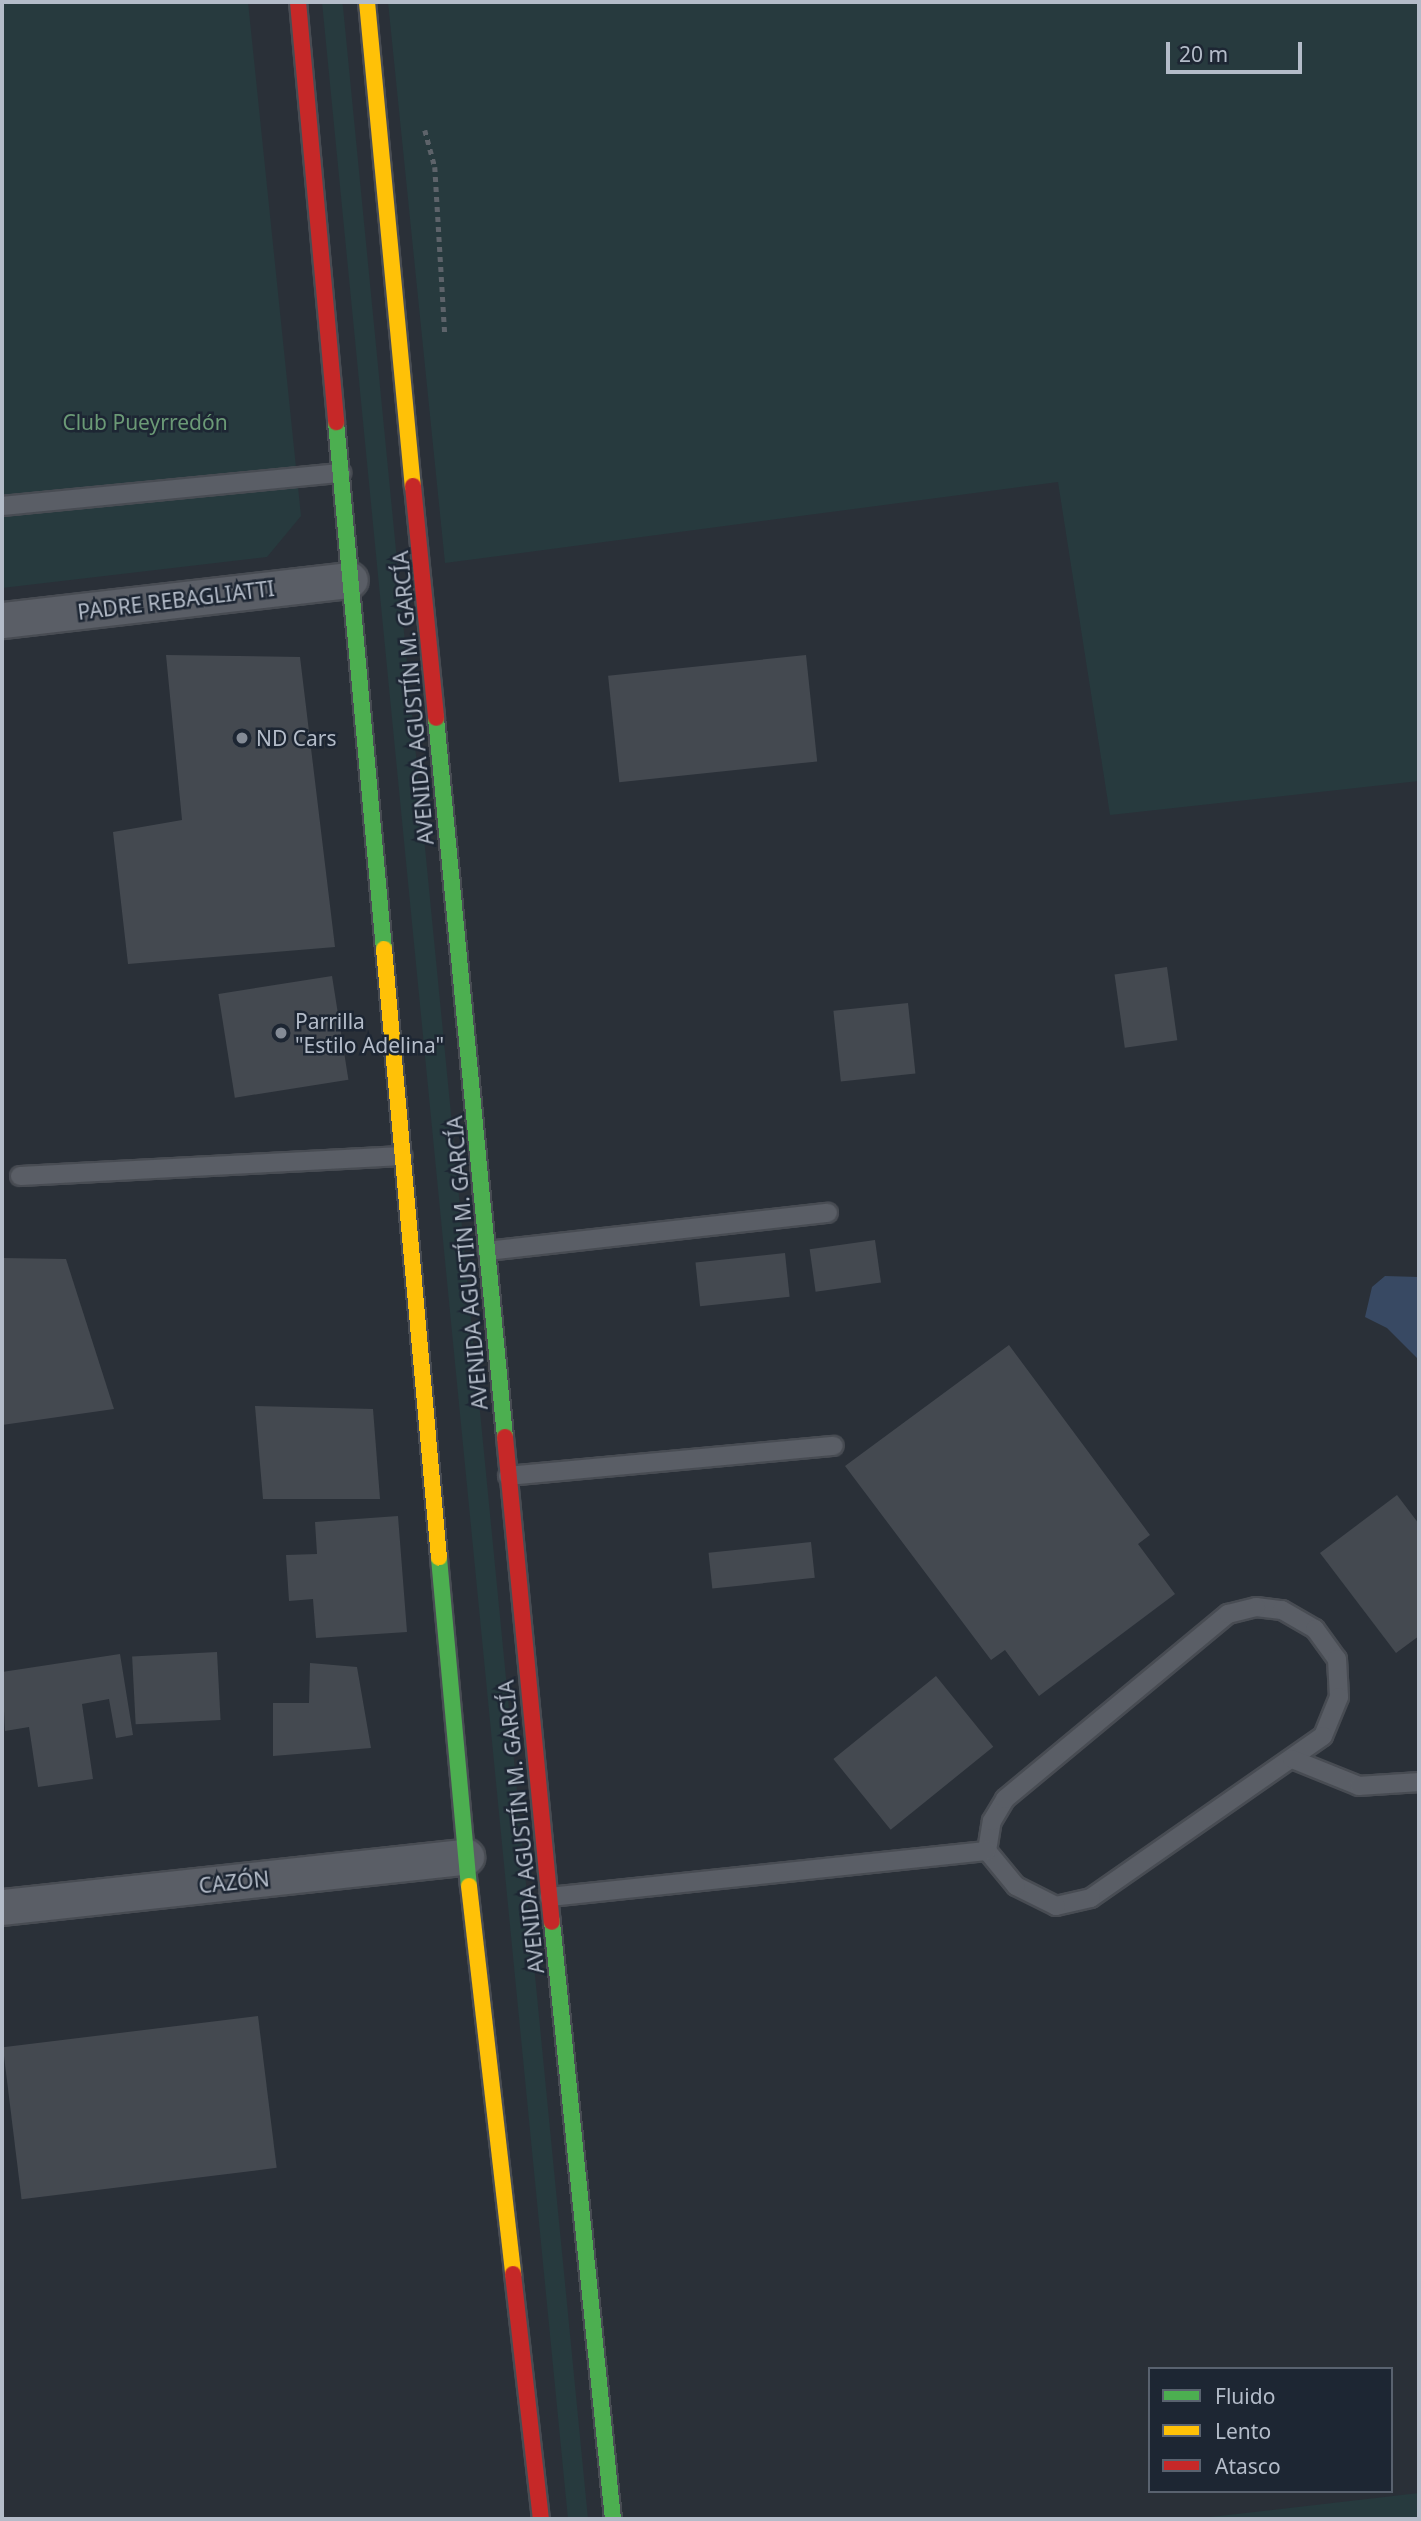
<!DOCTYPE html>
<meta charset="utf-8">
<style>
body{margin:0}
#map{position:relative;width:1421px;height:2521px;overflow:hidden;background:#2a3038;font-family:"Noto Sans",sans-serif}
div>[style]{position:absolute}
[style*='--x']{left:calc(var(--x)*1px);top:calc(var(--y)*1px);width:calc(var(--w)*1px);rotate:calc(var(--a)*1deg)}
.green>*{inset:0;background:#273a3e}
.water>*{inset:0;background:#384963}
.building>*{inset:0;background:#444950;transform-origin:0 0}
.path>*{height:4.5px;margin-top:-2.25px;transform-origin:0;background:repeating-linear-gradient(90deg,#5d636a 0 5px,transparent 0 10px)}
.roads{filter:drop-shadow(2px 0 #484c53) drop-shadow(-2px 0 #484c53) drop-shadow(0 2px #484c53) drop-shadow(0 -2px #484c53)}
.lane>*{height:18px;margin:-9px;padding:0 9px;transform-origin:9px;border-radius:9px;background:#5a5e66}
.street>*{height:35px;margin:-17.5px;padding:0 17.5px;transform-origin:17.5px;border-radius:17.5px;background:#5a5e66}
.fast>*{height:16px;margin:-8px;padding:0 8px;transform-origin:8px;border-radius:8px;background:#4caf50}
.slow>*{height:16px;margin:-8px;padding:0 8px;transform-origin:8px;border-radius:8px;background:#ffc107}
.jam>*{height:16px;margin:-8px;padding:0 8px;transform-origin:8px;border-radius:8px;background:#c62828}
.dots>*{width:19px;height:19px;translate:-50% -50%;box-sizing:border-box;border:4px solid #1d2633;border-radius:50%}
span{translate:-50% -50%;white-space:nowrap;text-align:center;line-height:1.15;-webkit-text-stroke:5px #1d2633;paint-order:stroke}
.park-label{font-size:21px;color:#6b9a76}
.street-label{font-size:21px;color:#b4bcc9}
.poi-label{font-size:21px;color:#b4bcc9}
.left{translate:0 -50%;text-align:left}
.frame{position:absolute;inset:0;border:4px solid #b4bcc9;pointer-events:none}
.legend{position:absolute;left:1148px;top:2367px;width:245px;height:126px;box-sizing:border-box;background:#1d2633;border:2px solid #59626f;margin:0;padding:9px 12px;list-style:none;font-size:21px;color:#b4bcc9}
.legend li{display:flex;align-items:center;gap:14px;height:35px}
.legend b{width:35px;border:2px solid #59626f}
.scale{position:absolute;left:1166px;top:42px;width:136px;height:32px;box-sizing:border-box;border:4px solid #b4bcc9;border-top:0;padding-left:9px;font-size:21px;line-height:24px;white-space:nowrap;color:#b4bcc9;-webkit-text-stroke:5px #1d2633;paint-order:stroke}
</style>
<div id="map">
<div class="green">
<div style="clip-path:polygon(2px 2px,248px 2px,301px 516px,267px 557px,2px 588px)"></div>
<div style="clip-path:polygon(322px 2px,342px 2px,343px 7px,588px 2519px,568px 2519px)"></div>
<div style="clip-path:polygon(388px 2px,1419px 2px,1419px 781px,1110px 815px,1058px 482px,445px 563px)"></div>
<div style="clip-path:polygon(1419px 2493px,1419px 2519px,1193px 2519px)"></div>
</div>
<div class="water">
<div style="clip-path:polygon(1385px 1276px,1419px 1277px,1419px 1360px,1387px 1328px,1365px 1317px,1372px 1287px)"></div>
</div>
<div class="building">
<div style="clip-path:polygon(166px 655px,300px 657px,335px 947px,128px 964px,113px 832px,182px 820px)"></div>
<div style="left:806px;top:655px;width:107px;height:199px;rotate:84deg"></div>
<div style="left:1167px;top:967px;width:74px;height:53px;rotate:82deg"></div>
<div style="left:332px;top:976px;width:105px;height:115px;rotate:81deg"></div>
<div style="left:908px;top:1003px;width:71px;height:75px;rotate:84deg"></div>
<div style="left:875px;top:1240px;width:43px;height:66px;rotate:82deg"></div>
<div style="left:785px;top:1253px;width:44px;height:90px;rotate:84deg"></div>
<div style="clip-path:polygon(2px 1258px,66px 1259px,114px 1409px,2px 1425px)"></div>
<div style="clip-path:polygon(1009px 1345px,1150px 1535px,1138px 1544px,1175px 1594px,1039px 1696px,1005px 1650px,991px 1660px,845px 1466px)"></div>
<div style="clip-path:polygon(255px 1406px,373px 1409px,380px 1499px,263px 1499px)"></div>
<div style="clip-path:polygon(1397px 1495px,1419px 1524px,1419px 1636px,1396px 1653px,1320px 1553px)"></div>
<div style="clip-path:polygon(398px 1516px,407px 1632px,316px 1638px,313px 1599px,289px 1601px,286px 1555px,317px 1554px,315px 1522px)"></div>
<div style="left:811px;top:1542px;width:36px;height:103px;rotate:84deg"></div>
<div style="left:217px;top:1652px;width:68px;height:85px;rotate:87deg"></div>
<div style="clip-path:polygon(120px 1654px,133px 1735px,116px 1738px,109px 1699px,82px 1704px,93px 1779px,38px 1787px,29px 1727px,5px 1731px,2px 1672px)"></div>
<div style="clip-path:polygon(310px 1663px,357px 1667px,371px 1748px,273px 1756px,273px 1703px,309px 1703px)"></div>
<div style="left:936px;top:1676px;width:91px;height:132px;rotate:51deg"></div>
<div style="left:258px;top:2016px;width:153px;height:257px;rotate:83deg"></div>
</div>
<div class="path">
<div style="--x:425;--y:130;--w:38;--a:75"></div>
<div style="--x:435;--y:167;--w:166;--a:86.6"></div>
</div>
<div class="roads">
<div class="lane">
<div style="--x:2;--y:506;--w:341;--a:-5.6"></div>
<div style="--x:20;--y:1176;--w:383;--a:-3"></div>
<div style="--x:487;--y:1251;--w:343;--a:-6.4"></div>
<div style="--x:508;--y:1476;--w:327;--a:-5.3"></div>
<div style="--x:1256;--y:1607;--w:26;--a:7"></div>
<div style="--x:1282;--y:1610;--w:38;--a:30"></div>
<div style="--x:1315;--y:1629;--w:37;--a:54"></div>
<div style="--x:1337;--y:1659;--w:38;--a:87"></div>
<div style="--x:1339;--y:1697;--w:42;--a:112.3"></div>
<div style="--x:1323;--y:1736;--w:283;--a:145.1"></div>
<div style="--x:1091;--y:1898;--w:36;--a:167"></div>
<div style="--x:1056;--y:1906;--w:45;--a:-153.4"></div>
<div style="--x:1016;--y:1886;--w:45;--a:-129.6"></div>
<div style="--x:987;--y:1851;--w:30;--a:-81"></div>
<div style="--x:992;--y:1821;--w:26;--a:-59"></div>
<div style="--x:1005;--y:1799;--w:290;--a:-39.7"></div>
<div style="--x:1228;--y:1614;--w:29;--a:-14"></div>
<div style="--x:1292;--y:1759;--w:72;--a:21.9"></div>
<div style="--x:1359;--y:1786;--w:60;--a:-3.8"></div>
<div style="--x:549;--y:1897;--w:440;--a:-6"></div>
</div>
<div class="street">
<div style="--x:2;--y:620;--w:350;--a:-6.6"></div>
<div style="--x:2;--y:1907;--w:467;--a:-6.2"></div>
</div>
<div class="fast">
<div style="--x:336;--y:422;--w:529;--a:84.8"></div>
<div style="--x:436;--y:718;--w:722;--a:84.52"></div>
<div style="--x:439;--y:1558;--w:329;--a:84.8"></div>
<div style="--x:552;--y:1922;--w:600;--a:84.17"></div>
</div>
<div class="slow">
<div style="--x:367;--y:2;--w:486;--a:84.6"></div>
<div style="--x:384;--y:949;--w:611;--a:84.84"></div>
<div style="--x:469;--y:1886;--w:390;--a:83.5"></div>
</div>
<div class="jam">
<div style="--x:298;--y:2;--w:422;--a:84.8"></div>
<div style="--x:413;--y:486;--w:233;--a:84.3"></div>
<div style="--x:505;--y:1437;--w:487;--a:84.5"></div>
<div style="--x:513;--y:2274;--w:247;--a:83.5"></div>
</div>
</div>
<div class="dots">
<div style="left:242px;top:738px;background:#848b96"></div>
<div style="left:281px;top:1033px;background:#848b96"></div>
</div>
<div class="park-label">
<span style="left:145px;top:422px">Club Pueyrredón</span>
</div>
<div class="street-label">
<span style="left:176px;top:600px;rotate:-7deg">PADRE REBAGLIATTI</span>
<span style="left:413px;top:698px;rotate:-95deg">AVENIDA AGUSTÍN M. GARCÍA</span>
<span style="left:467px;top:1263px;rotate:-95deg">AVENIDA AGUSTÍN M. GARCÍA</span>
<span style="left:521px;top:1827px;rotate:-96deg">AVENIDA AGUSTÍN M. GARCÍA</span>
<span style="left:234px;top:1882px;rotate:-6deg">CAZÓN</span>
</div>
<div class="poi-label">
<span class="left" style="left:256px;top:738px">ND Cars</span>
<span class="left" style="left:295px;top:1033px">Parrilla<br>"Estilo Adelina"</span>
</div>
<div class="frame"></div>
<ul class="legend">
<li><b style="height:9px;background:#4caf50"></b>Fluido</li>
<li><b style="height:9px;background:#ffc107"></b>Lento</li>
<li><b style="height:9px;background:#c62828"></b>Atasco</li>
</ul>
<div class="scale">20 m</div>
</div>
